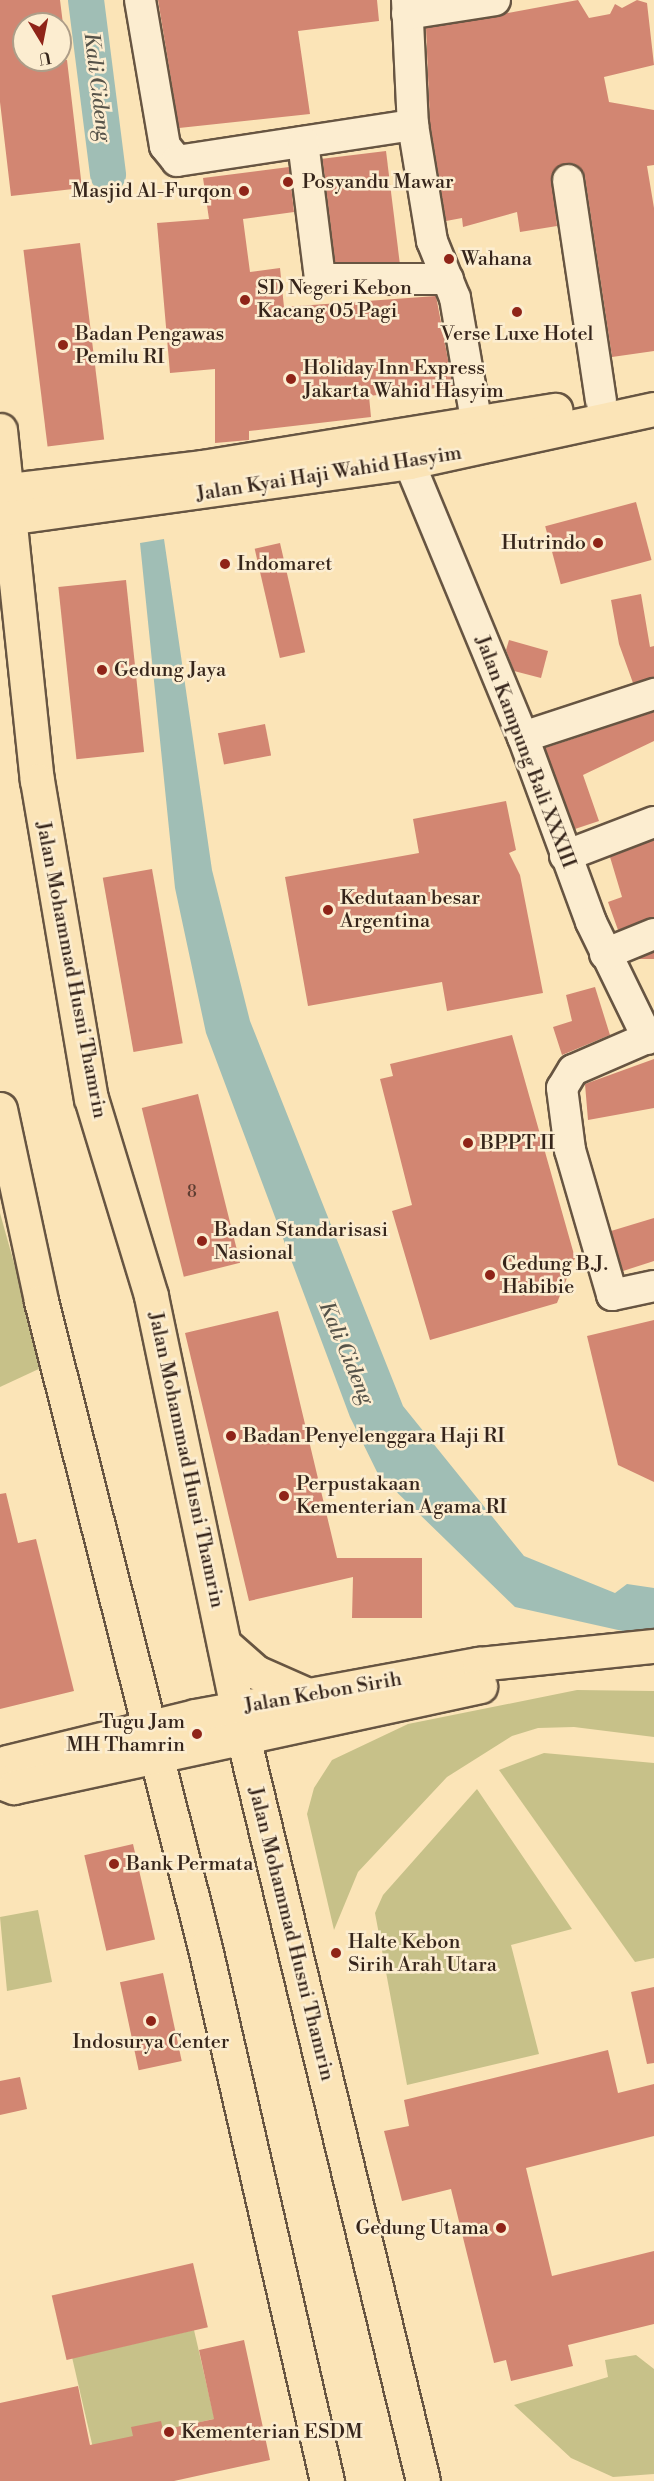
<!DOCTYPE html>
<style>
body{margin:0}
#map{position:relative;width:654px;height:2481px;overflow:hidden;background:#fbe4b7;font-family:"Libre Bodoni",serif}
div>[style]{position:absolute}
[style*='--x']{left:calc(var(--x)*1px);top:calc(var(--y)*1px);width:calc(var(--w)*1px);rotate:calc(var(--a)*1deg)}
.green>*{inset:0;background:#c7c189;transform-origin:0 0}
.water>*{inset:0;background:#a0beb5}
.river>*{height:36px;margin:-18px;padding:0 18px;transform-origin:18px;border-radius:18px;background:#a0beb5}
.building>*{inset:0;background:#d28672;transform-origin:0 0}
.roads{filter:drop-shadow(2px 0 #675542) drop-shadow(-2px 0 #675542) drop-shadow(0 2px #675542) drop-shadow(0 -2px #675542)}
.minor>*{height:30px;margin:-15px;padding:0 15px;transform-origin:15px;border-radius:15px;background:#fcedd0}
.major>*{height:33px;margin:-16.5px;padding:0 16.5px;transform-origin:16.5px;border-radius:16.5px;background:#fbe4b7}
.dots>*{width:16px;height:16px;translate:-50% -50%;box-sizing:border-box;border:3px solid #fcedd0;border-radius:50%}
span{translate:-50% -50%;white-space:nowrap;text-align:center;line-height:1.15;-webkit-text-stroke:5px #fcedd0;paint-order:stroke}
.number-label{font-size:16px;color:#5d3d31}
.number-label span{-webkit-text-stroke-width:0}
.poi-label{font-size:20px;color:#36251b}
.left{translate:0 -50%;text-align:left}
.right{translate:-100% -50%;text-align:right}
.street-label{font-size:20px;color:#36251b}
.water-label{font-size:21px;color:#565349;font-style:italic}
.north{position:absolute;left:12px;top:12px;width:60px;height:60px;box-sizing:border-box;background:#fcedd0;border:2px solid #ad9d88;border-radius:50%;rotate:170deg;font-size:16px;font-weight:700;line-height:24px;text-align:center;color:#36251b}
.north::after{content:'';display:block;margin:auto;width:21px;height:27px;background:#8f2418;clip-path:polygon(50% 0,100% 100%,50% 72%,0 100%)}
</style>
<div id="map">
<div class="green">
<div style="clip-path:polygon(0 1213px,43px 1367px,0 1387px)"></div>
<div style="clip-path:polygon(577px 1690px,654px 1691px,654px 1737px,574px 1727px,538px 1728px,512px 1736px,447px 1777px,358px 1872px,334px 1930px,307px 1814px,314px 1788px,332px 1760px,408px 1724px)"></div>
<div style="clip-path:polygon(544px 1753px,654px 1763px,654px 1958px,635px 1962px,499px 1770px)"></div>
<div style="clip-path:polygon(477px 1789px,572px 1929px,511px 1945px,539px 2054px,407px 2085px,375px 1913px,383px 1895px)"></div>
<div style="clip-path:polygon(38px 1910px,52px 1982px,7px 1991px,0 1917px)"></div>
<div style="left:194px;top:2330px;width:91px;height:125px;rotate:77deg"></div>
<div style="clip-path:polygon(636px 2355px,654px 2369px,654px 2474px,613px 2477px,571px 2458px,514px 2405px,608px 2377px,605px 2360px)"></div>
</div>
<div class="water">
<div style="clip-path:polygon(164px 539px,212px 870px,250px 1021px,403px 1406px,524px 1556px,615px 1593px,627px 1584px,654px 1588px,654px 1638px,515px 1607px,378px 1474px,350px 1417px,206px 1033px,175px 888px,140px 543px)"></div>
</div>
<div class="river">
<div style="--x:86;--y:0;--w:176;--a:82.8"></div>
</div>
<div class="building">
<div style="clip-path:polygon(0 0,60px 0,63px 24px,24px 24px,24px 60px,67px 60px,82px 188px,11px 196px,0 102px)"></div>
<div style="clip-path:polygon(158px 0,377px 0,379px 21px,298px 31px,310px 114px,179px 128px)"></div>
<div style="clip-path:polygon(578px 0,589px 18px,610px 14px,615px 4px,622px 8px,637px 0,647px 3px,654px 65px,604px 77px,609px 102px,654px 110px,654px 165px,647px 166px,654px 208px,654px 351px,612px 357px,585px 177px,575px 164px,565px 163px,552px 174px,557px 226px,520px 232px,517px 212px,463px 227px,462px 218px,446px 221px,430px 123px,426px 28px)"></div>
<div style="left:386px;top:151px;width:112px;height:64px;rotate:83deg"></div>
<div style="clip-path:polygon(289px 167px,294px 212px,243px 219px,250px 272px,280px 268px,284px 307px,436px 296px,453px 386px,369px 396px,371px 417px,249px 431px,249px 440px,215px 443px,215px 369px,170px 373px,157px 223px,209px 219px,203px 178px)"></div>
<div style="left:80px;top:243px;width:198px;height:57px;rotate:83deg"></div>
<div style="left:636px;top:502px;width:60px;height:94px;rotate:75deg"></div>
<div style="left:280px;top:543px;width:112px;height:26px;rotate:77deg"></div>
<div style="left:126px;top:580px;width:173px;height:68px;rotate:84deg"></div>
<div style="clip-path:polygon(641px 594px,650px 647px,654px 646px,654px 677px,633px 683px,619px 644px,611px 600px)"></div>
<div style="clip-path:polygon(509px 640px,548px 651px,541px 678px,514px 671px,506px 650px)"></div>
<div style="clip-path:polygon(654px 712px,654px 741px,583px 775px,599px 821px,575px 829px,545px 748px)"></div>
<div style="left:265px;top:724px;width:32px;height:48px;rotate:79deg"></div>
<div style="clip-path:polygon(506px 801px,516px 850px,509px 853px,520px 875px,543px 993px,447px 1011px,442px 982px,308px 1006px,285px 877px,419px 853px,413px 819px)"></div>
<div style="clip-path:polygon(654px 840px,654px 917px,618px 930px,608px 902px,622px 897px,610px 857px)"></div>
<div style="left:152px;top:869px;width:177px;height:50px;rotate:80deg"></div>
<div style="left:654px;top:953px;width:6px;height:26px;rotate:90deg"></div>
<div style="clip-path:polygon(595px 987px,610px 1035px,562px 1055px,553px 1027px,572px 1021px,566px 995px)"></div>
<div style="clip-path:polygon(512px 1035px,575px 1258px,557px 1303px,430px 1340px,392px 1211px,412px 1205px,380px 1079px,393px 1076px,390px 1064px)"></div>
<div style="clip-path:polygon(654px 1059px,654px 1108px,588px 1120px,585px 1084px)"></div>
<div style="left:198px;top:1094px;width:174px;height:58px;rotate:76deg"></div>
<div style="clip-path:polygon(654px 1218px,654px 1261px,623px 1271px,611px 1231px)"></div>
<div style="clip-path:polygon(278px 1311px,337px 1558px,422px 1558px,422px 1618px,352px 1618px,353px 1577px,249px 1601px,185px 1333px)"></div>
<div style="clip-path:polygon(654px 1320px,654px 1482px,618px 1465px,587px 1336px)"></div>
<div style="clip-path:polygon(6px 1493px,18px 1543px,36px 1539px,74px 1691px,0 1709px,0 1494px)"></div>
<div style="left:133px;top:1844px;width:98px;height:50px;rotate:77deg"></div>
<div style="left:163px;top:1973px;width:90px;height:44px;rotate:78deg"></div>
<div style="clip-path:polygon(654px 1987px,654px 2063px,647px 2064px,631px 1992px)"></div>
<div style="clip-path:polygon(608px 2050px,618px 2093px,654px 2084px,654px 2136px,526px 2168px,552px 2276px,654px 2251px,654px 2324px,568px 2345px,573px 2366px,511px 2381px,506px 2360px,494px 2363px,451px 2189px,402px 2201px,384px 2131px,409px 2126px,404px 2100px)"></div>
<div style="clip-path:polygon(20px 2077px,27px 2109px,0 2115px,0 2081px)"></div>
<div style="left:193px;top:2263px;width:66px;height:145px;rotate:77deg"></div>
<div style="clip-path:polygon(244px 2340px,270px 2460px,174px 2481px,0 2481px,0 2403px,78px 2386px,90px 2445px,133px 2436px,131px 2427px,161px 2421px,163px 2430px,214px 2419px,199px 2350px)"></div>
</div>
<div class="roads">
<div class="minor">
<div style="--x:140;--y:0;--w:148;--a:80.3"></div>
<div style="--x:165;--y:146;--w:19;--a:51"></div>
<div style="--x:177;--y:161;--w:239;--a:-8.7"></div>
<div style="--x:407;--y:0;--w:125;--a:87.3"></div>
<div style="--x:413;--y:125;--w:118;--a:80.7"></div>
<div style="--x:432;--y:241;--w:61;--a:68"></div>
<div style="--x:455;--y:298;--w:129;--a:80.2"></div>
<div style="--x:407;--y:14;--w:89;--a:-9"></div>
<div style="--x:303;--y:142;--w:138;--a:82.9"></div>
<div style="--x:320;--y:279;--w:128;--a:0"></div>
<div style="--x:568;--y:180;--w:223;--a:81.5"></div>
<div style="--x:409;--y:462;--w:298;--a:67.5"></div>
<div style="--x:523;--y:737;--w:197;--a:69.8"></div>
<div style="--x:591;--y:922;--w:130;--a:64"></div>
<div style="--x:523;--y:737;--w:138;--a:-18.2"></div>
<div style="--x:565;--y:856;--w:95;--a:-20.9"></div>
<div style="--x:605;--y:954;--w:53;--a:-22.2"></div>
<div style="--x:654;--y:1035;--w:88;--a:156.6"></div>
<div style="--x:573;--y:1070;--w:21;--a:121"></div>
<div style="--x:562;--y:1088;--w:63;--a:82.6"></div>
<div style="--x:570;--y:1150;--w:151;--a:73.8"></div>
<div style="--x:612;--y:1295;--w:43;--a:-12.1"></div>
</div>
<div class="major">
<div style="--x:0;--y:430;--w:352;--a:84"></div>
<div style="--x:37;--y:780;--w:323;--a:80.4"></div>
<div style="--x:91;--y:1098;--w:207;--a:73.1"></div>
<div style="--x:151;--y:1296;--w:450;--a:78.2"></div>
<div style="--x:243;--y:1737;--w:765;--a:76.4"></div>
<div style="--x:0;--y:491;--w:203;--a:-6.8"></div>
<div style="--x:202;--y:467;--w:358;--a:-9.2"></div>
<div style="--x:0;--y:519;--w:413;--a:-7.9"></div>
<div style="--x:409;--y:462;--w:251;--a:-12.2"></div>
<div style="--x:0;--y:1109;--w:196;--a:77.9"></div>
<div style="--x:41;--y:1301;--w:667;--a:75.78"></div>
<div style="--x:205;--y:1948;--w:547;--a:77.11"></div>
<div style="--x:224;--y:1644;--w:43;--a:41.2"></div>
<div style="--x:256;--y:1672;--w:57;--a:23.9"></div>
<div style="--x:0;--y:1771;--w:11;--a:-52"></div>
<div style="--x:7;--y:1762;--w:194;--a:-13.7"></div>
<div style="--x:195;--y:1716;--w:289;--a:-10.4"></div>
<div style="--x:479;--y:1664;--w:176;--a:-5.9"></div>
<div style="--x:0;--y:1782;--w:15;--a:20"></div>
<div style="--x:14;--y:1787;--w:477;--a:-12.2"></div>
</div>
</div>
<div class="dots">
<div style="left:288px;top:182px;background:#8f2418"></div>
<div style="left:244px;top:191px;background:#8f2418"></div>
<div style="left:449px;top:259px;background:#8f2418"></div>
<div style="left:245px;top:300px;background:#8f2418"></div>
<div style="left:517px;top:312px;background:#8f2418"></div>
<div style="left:63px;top:345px;background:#8f2418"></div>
<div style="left:291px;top:379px;background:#8f2418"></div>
<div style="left:598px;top:543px;background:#8f2418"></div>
<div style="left:225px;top:564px;background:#8f2418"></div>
<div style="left:102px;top:670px;background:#8f2418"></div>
<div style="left:328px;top:910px;background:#8f2418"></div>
<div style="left:468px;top:1143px;background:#8f2418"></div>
<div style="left:202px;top:1241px;background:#8f2418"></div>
<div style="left:490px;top:1275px;background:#8f2418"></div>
<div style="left:231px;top:1436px;background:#8f2418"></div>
<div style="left:284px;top:1496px;background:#8f2418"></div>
<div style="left:197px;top:1734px;background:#8f2418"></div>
<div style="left:114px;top:1864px;background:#8f2418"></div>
<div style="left:336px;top:1953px;background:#8f2418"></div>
<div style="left:151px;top:2021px;background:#8f2418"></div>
<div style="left:501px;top:2228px;background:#8f2418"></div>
<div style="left:169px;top:2432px;background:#8f2418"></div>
</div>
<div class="number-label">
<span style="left:192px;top:1192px">8</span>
</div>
<div class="poi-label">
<span class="left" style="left:302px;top:182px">Posyandu Mawar</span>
<span class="right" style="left:232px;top:191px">Masjid Al-Furqon</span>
<span class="left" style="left:461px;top:259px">Wahana</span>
<span class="left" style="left:257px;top:300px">SD Negeri Kebon<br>Kacang 05 Pagi</span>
<span class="left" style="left:75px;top:346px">Badan Pengawas<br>Pemilu RI</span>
<span style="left:517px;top:334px">Verse Luxe Hotel</span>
<span class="left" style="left:303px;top:380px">Holiday Inn Express<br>Jakarta Wahid Hasyim</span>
<span class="right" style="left:586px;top:543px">Hutrindo</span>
<span class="left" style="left:237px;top:564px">Indomaret</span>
<span class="left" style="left:114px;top:670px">Gedung Jaya</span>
<span class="left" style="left:340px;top:910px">Kedutaan besar<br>Argentina</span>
<span class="left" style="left:480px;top:1143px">BPPT II</span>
<span class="left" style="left:214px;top:1242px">Badan Standarisasi<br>Nasional</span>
<span class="left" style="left:502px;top:1276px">Gedung B.J.<br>Habibie</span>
<span class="left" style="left:243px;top:1436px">Badan Penyelenggara Haji RI</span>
<span class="left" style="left:296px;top:1496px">Perpustakaan<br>Kementerian Agama RI</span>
<span class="right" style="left:185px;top:1734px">Tugu Jam<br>MH Thamrin</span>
<span class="left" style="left:126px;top:1864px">Bank Permata</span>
<span class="left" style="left:348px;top:1954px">Halte Kebon<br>Sirih Arah Utara</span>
<span style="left:151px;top:2042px">Indosurya Center</span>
<span class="right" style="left:489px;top:2228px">Gedung Utama</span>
<span class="left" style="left:181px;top:2432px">Kementerian ESDM</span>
</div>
<div class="street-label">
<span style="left:329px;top:474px;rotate:-9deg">Jalan Kyai Haji Wahid Hasyim</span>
<span style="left:525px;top:752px;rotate:69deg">Jalan Kampung Bali XXXIII</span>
<span style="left:71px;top:970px;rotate:79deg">Jalan Mohammad Husni Thamrin</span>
<span style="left:186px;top:1460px;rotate:78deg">Jalan Mohammad Husni Thamrin</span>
<span style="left:323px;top:1693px;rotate:-10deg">Jalan Kebon Sirih</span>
<span style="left:291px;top:1934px;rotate:76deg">Jalan Mohammad Husni Thamrin</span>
</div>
<div class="water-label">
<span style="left:97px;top:87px;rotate:83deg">Kali Cideng</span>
<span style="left:346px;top:1353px;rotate:67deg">Kali Cideng</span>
</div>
<div class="north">U</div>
</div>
